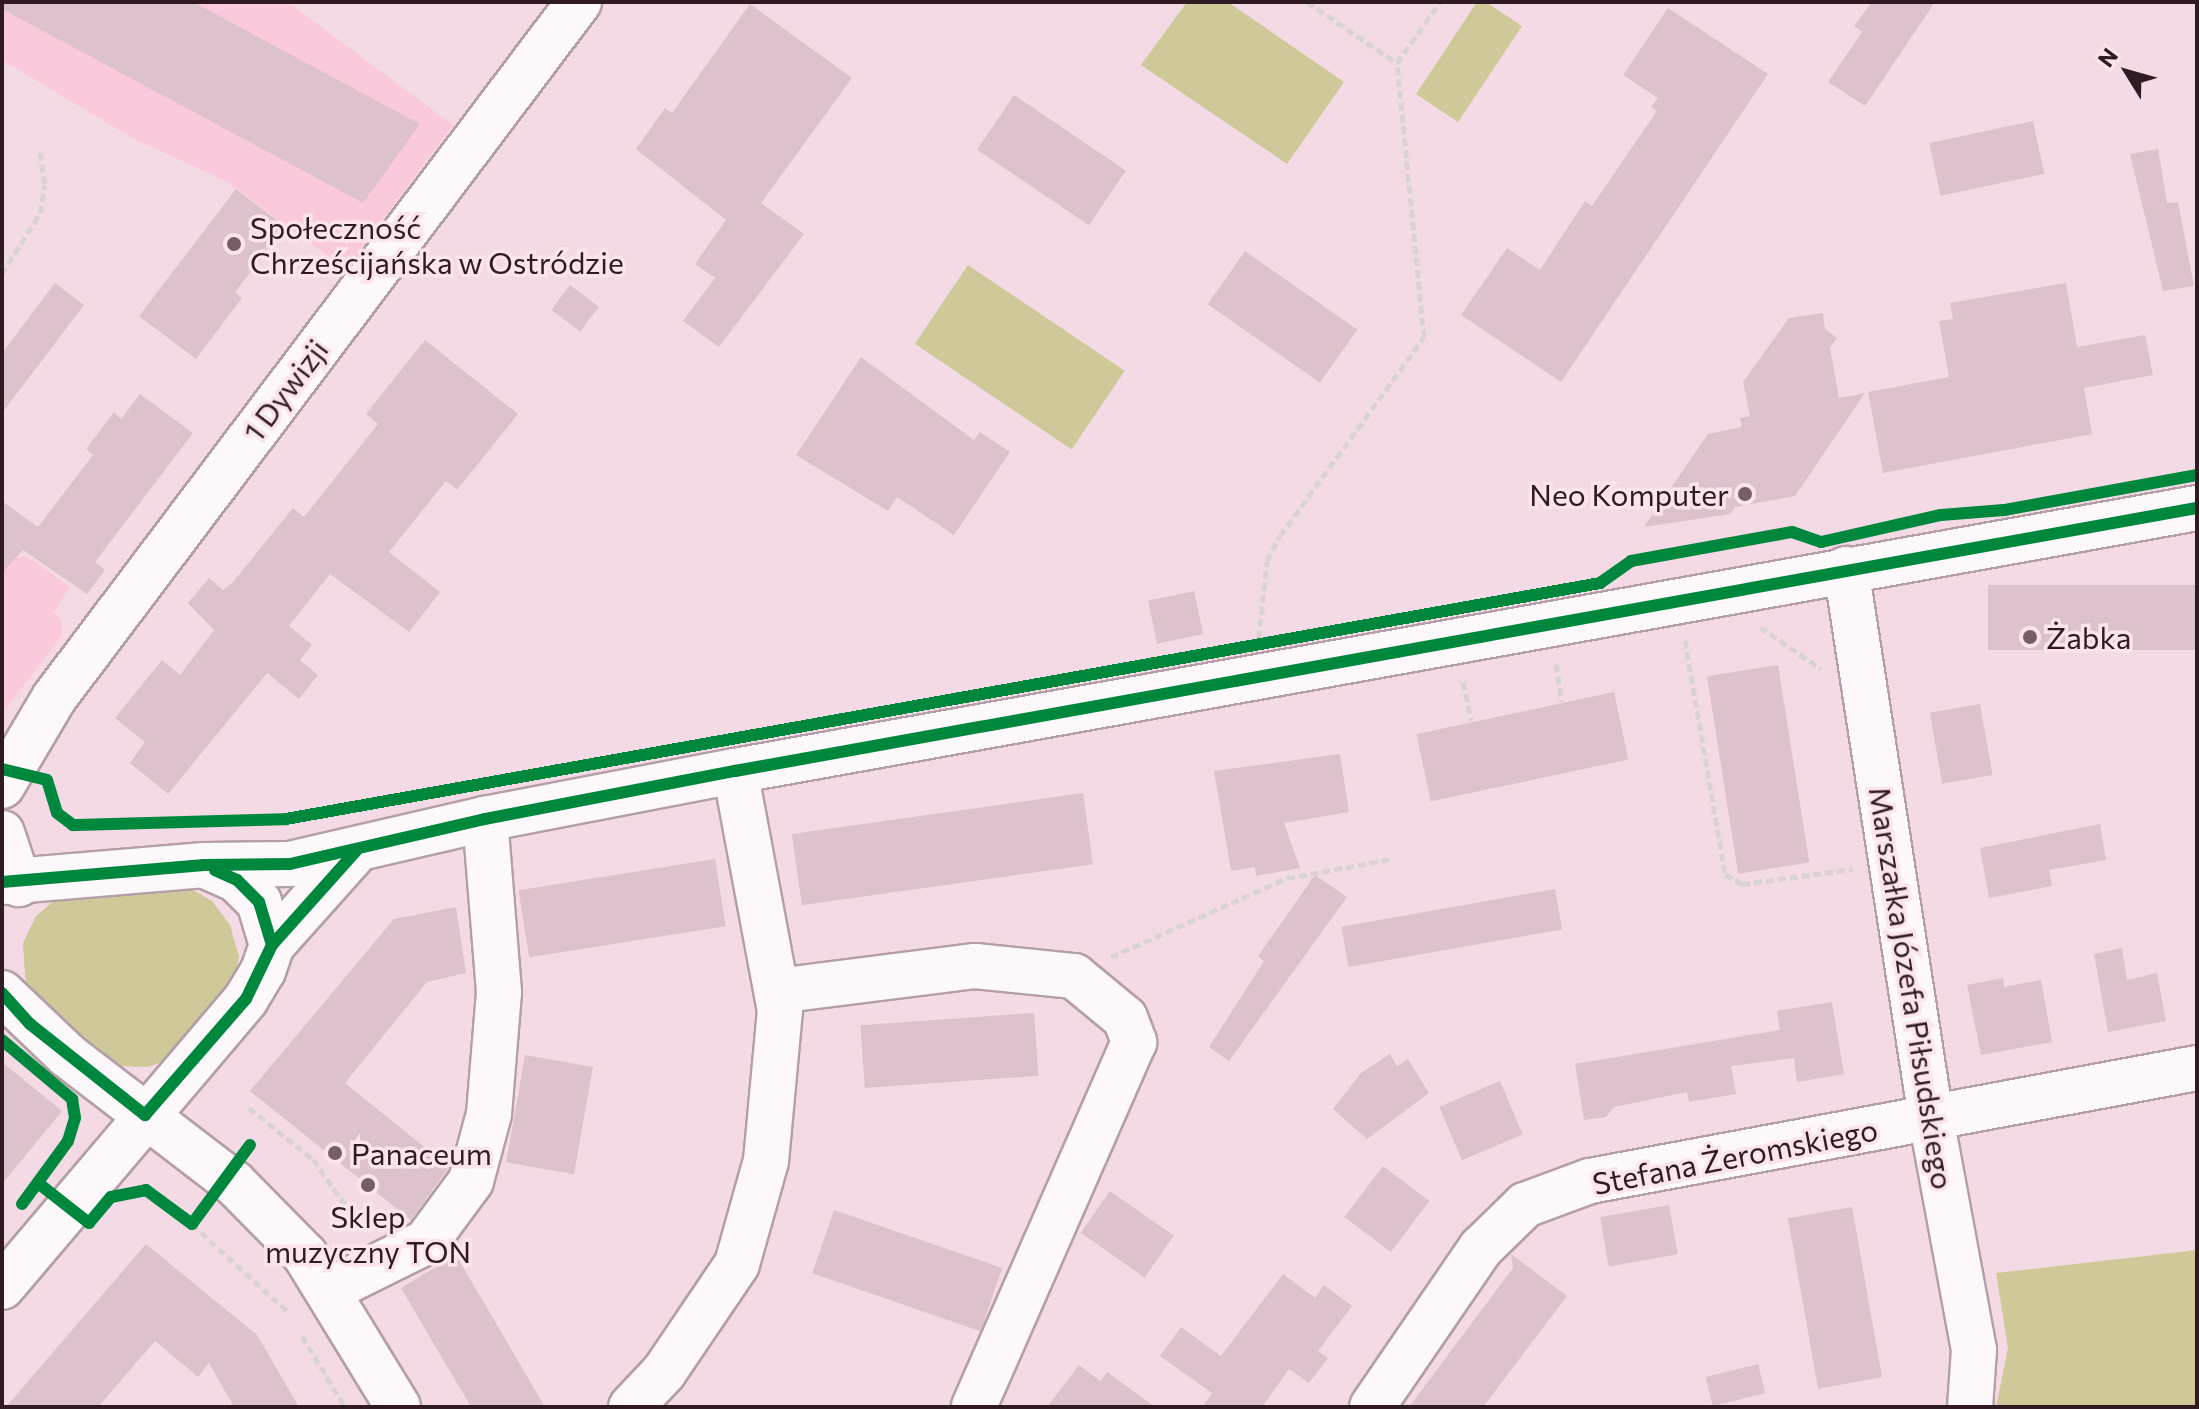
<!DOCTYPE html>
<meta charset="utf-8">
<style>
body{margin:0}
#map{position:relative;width:2199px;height:1409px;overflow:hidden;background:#f4dae4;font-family:Commissioner,sans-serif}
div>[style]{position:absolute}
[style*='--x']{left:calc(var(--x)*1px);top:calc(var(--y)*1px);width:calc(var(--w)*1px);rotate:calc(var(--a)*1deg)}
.built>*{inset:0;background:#facadc}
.green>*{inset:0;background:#cfc999;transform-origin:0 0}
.building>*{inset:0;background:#ddc2cd;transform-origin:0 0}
.path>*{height:5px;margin-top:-2.5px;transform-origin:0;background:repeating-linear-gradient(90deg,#dad3d6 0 8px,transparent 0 12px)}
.roads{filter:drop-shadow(2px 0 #b49fa7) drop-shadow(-2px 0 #b49fa7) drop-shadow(0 2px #b49fa7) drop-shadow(0 -2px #b49fa7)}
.minor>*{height:44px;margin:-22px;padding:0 22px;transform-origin:22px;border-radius:22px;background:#fdf9fb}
.cycleway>*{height:12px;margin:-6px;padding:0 6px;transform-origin:6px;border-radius:6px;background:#00873e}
.dots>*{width:22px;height:22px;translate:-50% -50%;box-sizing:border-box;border:4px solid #fce4ed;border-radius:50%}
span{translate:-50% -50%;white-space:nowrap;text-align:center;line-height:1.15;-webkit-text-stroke:7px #fce4ed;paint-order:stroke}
.poi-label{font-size:30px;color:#301b24}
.left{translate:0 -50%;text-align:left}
.right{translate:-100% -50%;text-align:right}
.street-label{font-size:30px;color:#301b24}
.frame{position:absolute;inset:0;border:4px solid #301b24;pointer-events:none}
.north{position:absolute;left:2087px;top:32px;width:80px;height:80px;-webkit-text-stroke:6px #fce4ed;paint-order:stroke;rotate:307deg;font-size:22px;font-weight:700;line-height:32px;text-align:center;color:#301b24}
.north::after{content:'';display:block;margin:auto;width:28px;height:36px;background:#301b24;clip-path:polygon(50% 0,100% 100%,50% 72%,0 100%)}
</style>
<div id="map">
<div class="built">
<div style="clip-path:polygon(2px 2px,288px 2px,453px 125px,346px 269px,224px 180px,136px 140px,2px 60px)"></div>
<div style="clip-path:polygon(2px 547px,19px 559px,25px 555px,70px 587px,53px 613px,61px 619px,62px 635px,2px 714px)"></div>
</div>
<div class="green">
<div style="clip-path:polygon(1187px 2px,1228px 2px,1344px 82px,1287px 164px,1141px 65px)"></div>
<div style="clip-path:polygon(1477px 2px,1486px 2px,1522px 26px,1458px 122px,1416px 94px)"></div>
<div style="left:968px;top:265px;width:189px;height:95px;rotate:34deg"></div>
<div style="clip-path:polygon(185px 885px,212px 901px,230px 925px,239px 957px,232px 990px,172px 1059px,147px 1067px,113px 1066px,26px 990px,23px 943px,36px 916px,63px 893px)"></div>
<div style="clip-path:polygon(2197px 1250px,2197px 1407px,1996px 1407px,2008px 1348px,1996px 1273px)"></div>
</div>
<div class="building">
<div style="clip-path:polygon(2px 2px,193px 2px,420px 124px,363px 203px,2px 9px)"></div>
<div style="clip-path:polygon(1872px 2px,1935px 2px,1865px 106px,1828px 82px,1862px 32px,1854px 26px)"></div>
<div style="clip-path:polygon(750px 4px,852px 78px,761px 203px,804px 234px,719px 347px,683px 321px,715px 278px,695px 264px,726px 220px,636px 149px,665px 108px,672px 113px)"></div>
<div style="clip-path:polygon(1668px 8px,1768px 74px,1561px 382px,1461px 315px,1507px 248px,1540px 270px,1585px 201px,1592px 206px,1657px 111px,1651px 107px,1658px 98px,1623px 75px)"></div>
<div style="left:1014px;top:95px;width:135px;height:66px;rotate:34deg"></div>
<div style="left:2033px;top:121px;width:54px;height:106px;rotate:78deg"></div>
<div style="clip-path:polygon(2158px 149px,2167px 203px,2178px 202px,2194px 286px,2163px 291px,2130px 154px)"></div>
<div style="clip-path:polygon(236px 189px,286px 227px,235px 292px,242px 298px,196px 359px,139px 316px)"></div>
<div style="left:1245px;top:251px;width:137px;height:65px;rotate:35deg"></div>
<div style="clip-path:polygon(55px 283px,84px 305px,2px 413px,2px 353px)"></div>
<div style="clip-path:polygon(2066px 283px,2077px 347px,2145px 335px,2153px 375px,2084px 388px,2092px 434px,1883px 473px,1868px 392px,1949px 377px,1939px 321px,1953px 319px,1950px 303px)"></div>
<div style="left:570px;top:285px;width:36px;height:31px;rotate:37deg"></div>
<div style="clip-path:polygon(1823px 313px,1825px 329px,1837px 338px,1830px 348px,1839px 398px,1865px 393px,1795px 496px,1735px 507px,1730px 514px,1644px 527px,1708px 434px,1742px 427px,1740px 418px,1750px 416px,1743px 382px,1789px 318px)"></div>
<div style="clip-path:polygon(425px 340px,518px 414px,457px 490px,446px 481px,389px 552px,440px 592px,409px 632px,330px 574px,289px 626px,312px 645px,300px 660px,318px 675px,299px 699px,267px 673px,168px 794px,130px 763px,145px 742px,115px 718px,162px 660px,180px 675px,214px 630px,188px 603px,209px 578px,223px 590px,233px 582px,293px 508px,304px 517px,378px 424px,366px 414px)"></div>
<div style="clip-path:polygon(861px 357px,974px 440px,980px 432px,1010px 452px,954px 535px,897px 497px,888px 511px,796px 455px)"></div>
<div style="clip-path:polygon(140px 394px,193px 433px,95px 562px,105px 570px,87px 594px,23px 550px,2px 573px,2px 501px,38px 527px,93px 455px,86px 449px,114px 412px,121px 419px)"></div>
<div style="left:2197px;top:585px;width:65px;height:209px;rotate:90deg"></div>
<div style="left:1194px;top:591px;width:44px;height:47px;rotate:78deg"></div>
<div style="left:1778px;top:665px;width:200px;height:72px;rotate:81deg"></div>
<div style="left:1614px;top:692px;width:69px;height:202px;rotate:78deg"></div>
<div style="left:1980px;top:704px;width:72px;height:51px;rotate:80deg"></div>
<div style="clip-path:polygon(1340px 754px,1349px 812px,1284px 823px,1300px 868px,1256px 876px,1255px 867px,1231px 871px,1214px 771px)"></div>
<div style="left:1083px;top:793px;width:72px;height:294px;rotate:82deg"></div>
<div style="clip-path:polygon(2100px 824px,2106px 860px,2049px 870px,2052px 886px,1989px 898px,1980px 848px)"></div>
<div style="left:715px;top:859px;width:68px;height:199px;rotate:81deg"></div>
<div style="clip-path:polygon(1315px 875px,1347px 897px,1229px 1061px,1209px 1047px,1264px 961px,1258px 956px)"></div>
<div style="left:1555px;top:889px;width:41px;height:217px;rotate:80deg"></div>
<div style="clip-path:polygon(456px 907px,466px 973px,427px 982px,345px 1083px,449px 1167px,411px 1220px,250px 1091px,394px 919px)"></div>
<div style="clip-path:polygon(2122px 948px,2127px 980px,2157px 973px,2166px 1021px,2108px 1032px,2094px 954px)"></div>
<div style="clip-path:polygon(2003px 978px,2004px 987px,2041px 980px,2052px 1042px,1981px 1055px,1967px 985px)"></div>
<div style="clip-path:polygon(1832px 1002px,1844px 1074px,1797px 1082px,1794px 1058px,1731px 1066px,1736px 1094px,1689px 1102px,1687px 1092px,1614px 1107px,1606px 1117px,1584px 1120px,1575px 1064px,1780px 1030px,1777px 1011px)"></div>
<div style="left:1034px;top:1013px;width:63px;height:174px;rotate:86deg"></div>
<div style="clip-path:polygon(1390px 1054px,1397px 1066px,1408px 1059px,1429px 1093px,1367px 1139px,1333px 1109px,1361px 1073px)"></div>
<div style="left:525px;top:1055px;width:69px;height:109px;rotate:10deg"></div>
<div style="clip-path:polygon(2px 1062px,62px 1111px,2px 1184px)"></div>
<div style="left:1500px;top:1081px;width:58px;height:66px;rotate:67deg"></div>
<div style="left:1383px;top:1166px;width:58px;height:64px;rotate:37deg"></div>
<div style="left:1110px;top:1191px;width:78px;height:51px;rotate:35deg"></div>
<div style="left:1669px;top:1205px;width:50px;height:70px;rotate:80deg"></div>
<div style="left:1852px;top:1207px;width:173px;height:65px;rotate:80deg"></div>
<div style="left:834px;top:1210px;width:178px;height:67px;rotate:19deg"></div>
<div style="clip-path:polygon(146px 1244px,257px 1335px,299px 1407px,234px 1407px,209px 1363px,198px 1377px,155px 1341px,98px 1407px,6px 1407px)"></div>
<div style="clip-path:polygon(1511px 1254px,1567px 1296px,1483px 1407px,1409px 1407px,1513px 1268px)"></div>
<div style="clip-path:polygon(456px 1255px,545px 1407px,471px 1407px,401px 1288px)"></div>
<div style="clip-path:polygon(1283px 1274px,1315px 1298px,1324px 1285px,1352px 1306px,1318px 1351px,1328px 1358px,1309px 1383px,1289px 1369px,1262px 1407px,1202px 1407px,1212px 1393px,1160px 1356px,1181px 1327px,1221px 1356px)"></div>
<div style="left:1758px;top:1364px;width:30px;height:54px;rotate:76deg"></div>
<div style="clip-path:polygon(1079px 1365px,1100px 1381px,1107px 1372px,1155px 1407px,1047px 1407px)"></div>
</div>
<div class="path">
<div style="--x:1307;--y:2;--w:109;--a:34.1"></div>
<div style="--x:2;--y:274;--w:72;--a:-58.1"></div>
<div style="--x:40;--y:213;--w:29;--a:-80"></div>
<div style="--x:45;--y:184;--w:32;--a:-99"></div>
<div style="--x:1760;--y:627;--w:74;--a:34.5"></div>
<div style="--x:1259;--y:638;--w:77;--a:-84.1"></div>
<div style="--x:1267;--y:561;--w:28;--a:-63"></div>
<div style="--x:1280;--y:536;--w:246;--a:-54.1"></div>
<div style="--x:1424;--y:337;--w:275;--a:-95.6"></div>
<div style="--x:1397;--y:63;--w:75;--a:-54.8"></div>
<div style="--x:1685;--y:640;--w:237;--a:80.3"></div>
<div style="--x:1725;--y:874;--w:20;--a:30"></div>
<div style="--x:1742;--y:884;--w:112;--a:-7.7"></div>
<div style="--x:1556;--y:664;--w:38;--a:81"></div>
<div style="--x:1463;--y:682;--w:39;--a:78"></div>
<div style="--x:1111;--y:957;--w:193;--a:-24.2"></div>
<div style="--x:1287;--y:878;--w:108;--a:-10.2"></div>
<div style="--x:249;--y:1108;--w:82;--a:38.6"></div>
<div style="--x:313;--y:1159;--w:85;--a:55"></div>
<div style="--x:192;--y:1224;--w:132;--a:42.5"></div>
<div style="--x:302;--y:1336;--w:83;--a:58.8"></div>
</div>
<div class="roads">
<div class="minor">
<div style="--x:1846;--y:569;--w:556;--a:81.2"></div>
<div style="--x:1931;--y:1118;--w:236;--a:79.5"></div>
<div style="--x:1974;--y:1350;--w:57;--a:94"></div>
<div style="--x:2;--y:786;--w:102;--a:-59.4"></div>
<div style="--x:54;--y:698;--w:872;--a:-52.97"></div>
<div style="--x:2;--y:833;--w:54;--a:71.6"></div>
<div style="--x:2;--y:882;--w:203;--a:-4.8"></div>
<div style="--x:204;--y:865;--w:86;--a:-0.7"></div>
<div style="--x:290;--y:864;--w:200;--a:-13"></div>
<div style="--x:485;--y:819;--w:255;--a:-10.9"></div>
<div style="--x:735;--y:771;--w:1485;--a:-10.2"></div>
<div style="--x:272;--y:945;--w:127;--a:-48.2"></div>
<div style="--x:777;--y:991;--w:200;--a:-7.2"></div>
<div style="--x:975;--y:966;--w:100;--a:5.8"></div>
<div style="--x:1074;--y:976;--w:66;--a:39.5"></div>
<div style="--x:1125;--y:1018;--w:26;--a:69"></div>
<div style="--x:1134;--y:1042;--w:399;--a:113.7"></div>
<div style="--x:2;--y:993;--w:90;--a:43.6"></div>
<div style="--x:67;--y:1055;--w:210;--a:37.5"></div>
<div style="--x:234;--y:1183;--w:101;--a:45.4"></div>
<div style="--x:305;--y:1255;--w:178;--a:58.5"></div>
<div style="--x:2;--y:1287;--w:377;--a:-49.7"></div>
<div style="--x:246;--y:999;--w:33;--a:-59"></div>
<div style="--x:263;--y:971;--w:28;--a:-71"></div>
<div style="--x:272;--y:945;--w:45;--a:-106.8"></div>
<div style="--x:259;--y:902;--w:31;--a:-135"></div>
<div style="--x:237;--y:880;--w:34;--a:-156"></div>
<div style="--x:329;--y:1290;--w:108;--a:-26.3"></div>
<div style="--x:426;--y:1242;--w:76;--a:-53.6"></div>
<div style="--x:471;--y:1181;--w:69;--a:-75"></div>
<div style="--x:489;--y:1114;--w:122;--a:-85.3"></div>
<div style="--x:499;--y:992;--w:174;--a:-94.6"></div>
<div style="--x:631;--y:1407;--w:48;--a:-46.7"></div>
<div style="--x:664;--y:1372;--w:130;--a:-55.9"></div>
<div style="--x:737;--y:1264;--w:107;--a:-74.3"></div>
<div style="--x:766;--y:1161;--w:151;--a:-84.7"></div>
<div style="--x:780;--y:1011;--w:244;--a:-100.6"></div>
<div style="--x:1372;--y:1407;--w:193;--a:-55.6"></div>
<div style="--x:1481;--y:1248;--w:62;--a:-44.3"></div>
<div style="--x:1525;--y:1205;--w:69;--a:-20.3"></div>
<div style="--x:1590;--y:1181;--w:617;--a:-10.55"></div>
</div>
</div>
<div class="cycleway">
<div style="--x:2;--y:769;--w:46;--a:13.7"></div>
<div style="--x:47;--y:780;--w:34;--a:73"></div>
<div style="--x:57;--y:813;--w:20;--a:37"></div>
<div style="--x:73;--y:825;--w:213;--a:-1.6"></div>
<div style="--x:286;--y:819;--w:1335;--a:-10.18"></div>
<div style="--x:1600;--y:583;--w:38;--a:-35"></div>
<div style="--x:1631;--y:561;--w:164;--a:-10.2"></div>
<div style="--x:1792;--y:532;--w:31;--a:19"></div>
<div style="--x:1821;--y:542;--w:123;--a:-12.7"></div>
<div style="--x:1941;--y:515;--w:63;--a:-4.5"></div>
<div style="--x:2004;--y:510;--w:196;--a:-10.3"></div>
<div style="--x:2;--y:882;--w:203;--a:-4.8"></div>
<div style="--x:204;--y:865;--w:86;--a:-0.7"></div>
<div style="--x:290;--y:864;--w:200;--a:-13"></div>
<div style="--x:485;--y:819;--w:255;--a:-10.9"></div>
<div style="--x:735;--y:771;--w:1485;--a:-10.2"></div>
<div style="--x:272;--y:945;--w:127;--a:-48.2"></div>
<div style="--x:2;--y:993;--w:42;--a:47.9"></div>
<div style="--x:30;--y:1024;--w:147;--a:38.4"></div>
<div style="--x:145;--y:1115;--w:154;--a:-49"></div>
<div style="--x:246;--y:999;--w:60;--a:-64.3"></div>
<div style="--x:272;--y:945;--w:45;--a:-106.8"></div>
<div style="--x:259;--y:902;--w:31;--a:-135"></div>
<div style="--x:237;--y:880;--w:24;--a:-156"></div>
<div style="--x:2;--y:1040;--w:92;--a:40.1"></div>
<div style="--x:72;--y:1099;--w:19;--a:81"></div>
<div style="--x:75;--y:1118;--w:24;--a:107"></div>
<div style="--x:68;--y:1141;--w:78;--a:126.1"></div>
<div style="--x:38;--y:1183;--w:65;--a:38.1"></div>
<div style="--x:89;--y:1223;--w:34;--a:-50"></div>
<div style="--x:111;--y:1197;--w:36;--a:-11"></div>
<div style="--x:146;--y:1190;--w:57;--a:36.5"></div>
<div style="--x:192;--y:1224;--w:98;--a:-53.7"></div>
</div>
<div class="dots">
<div style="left:234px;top:244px;background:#755e67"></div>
<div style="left:1745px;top:494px;background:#755e67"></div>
<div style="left:2030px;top:637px;background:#755e67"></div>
<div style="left:335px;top:1153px;background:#755e67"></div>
<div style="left:368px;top:1185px;background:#755e67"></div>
</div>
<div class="poi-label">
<span class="left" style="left:250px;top:244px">Społeczność<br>Chrześcijańska w Ostródzie</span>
<span class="right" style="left:1729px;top:494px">Neo Komputer</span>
<span class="left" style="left:2046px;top:637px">Żabka</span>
<span class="left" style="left:351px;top:1153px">Panaceum</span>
<span style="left:368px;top:1233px">Sklep<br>muzyczny TON</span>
</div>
<div class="street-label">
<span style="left:285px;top:390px;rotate:-53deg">1 Dywizji</span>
<span style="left:1912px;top:988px;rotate:81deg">Marszałka Józefa Piłsudskiego</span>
<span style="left:1735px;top:1156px;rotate:-11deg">Stefana Żeromskiego</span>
</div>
<div class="frame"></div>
<div class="north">N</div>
</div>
